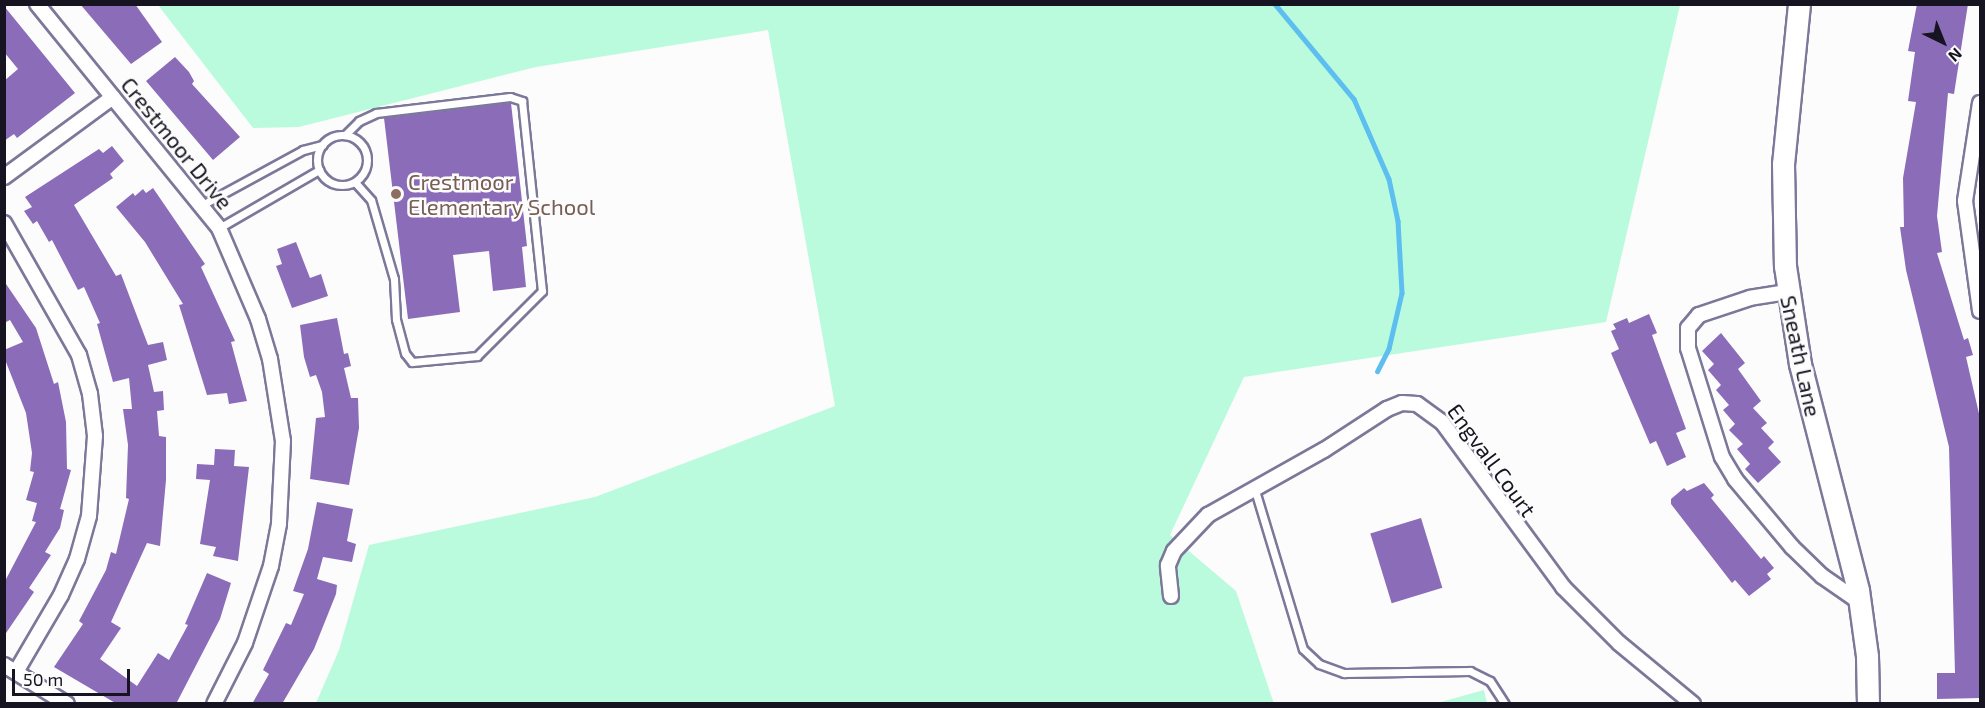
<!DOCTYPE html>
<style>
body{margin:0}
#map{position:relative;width:1985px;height:708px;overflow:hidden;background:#fcfcfc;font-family:"Exo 2",sans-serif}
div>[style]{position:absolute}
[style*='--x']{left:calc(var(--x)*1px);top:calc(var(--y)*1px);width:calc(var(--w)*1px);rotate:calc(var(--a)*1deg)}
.green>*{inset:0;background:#bbfbdd}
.stream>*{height:4.5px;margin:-2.25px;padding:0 2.25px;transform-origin:2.25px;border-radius:2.25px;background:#5cbff0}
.building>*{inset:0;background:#8a6cb8;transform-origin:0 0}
.roads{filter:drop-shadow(2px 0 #7c7899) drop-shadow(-2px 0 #7c7899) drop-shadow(0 2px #7c7899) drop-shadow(0 -2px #7c7899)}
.lane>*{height:7px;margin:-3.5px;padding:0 3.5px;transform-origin:3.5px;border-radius:3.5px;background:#fff}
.lane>.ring{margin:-3.5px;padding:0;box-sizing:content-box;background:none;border:7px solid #fff;border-radius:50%}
.street>*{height:14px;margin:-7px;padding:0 7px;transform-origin:7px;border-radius:7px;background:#fff}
.primary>*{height:21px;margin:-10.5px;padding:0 10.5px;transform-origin:10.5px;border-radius:10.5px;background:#fff}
.dots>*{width:16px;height:16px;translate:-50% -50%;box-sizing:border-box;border:3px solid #fcfcfc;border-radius:50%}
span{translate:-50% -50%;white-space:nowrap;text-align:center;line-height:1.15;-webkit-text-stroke:5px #fcfcfc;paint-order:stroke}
.street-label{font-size:22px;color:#161420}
.education-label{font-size:22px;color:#785e54}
.left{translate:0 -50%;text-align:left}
.frame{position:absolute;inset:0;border:6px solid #161420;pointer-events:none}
.north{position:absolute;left:1913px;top:12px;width:60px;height:60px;-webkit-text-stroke:4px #fcfcfc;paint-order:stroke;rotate:137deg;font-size:16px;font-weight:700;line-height:24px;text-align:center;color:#161420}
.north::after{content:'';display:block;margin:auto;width:21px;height:27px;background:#161420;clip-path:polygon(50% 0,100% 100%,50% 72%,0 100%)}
.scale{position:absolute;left:12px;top:669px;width:118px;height:27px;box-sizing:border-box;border:3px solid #161420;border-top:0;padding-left:8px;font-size:18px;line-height:21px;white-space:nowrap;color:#161420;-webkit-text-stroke:4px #fcfcfc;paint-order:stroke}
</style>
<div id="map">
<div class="green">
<div style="clip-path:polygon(158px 5px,1680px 5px,1606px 322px,1244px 377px,1170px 535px,1236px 591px,1274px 704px,316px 703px,339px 650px,369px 545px,595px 497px,835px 406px,768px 30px,536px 67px,299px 127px,253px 128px)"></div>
<div style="clip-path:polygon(1484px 690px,1487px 703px,1437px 703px)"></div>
</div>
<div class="stream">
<div style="--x:1275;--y:4;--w:124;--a:50.3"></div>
<div style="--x:1354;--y:99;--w:87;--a:66.4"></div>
<div style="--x:1389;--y:179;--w:43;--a:77.9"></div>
<div style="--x:1398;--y:221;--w:72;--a:86.8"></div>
<div style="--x:1402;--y:293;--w:57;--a:103.1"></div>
<div style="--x:1389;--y:349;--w:25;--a:117"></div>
</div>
<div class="building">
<div style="clip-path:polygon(80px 4px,135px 4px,162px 42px,131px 64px)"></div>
<div style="clip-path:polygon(1917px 4px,1968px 4px,1954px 94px,1948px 93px,1937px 216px,1942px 252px,1937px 253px,1964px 340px,1968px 338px,1973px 355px,1966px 357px,1980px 418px,1980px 698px,1937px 699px,1937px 673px,1955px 673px,1949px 447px,1906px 270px,1900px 227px,1904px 227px,1903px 178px,1916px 102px,1908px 101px,1915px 52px,1908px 51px)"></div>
<div style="clip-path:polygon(4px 6px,75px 93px,17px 138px,14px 134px,4px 141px,4px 81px,18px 69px,4px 52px)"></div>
<div style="clip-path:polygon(175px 57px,189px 72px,194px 81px,192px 84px,240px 137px,213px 160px,146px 81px)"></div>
<div style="clip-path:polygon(511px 103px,527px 246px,522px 247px,526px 287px,493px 291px,489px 251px,453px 255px,460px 312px,408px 319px,384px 118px)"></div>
<div style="clip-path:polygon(112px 146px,124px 161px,110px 174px,113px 178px,74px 205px,116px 276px,121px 274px,148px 345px,163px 342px,167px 360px,148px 365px,154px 392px,163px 391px,164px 410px,157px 411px,159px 436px,166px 437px,166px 480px,160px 546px,147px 543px,111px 622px,121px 628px,100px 659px,137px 686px,158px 653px,169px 660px,188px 625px,185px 624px,207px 573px,231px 583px,220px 619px,176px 704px,117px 704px,54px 667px,83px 624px,79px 621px,106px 570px,111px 552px,116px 554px,129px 499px,126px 498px,128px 445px,123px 409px,132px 409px,129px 378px,113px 382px,97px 324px,100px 323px,84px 287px,78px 290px,52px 240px,49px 242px,37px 221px,33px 224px,24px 211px,32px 207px,25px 197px,99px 149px,103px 153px)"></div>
<div style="clip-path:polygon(153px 188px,205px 264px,201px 267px,235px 341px,231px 342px,247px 401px,229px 404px,227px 393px,207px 395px,179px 305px,183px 304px,145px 242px,116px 207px,133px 193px,135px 196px,143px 189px,146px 193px)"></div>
<div style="clip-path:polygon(296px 242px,310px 278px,321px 274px,328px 296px,292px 308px,276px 266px,282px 264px,277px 249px)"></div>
<div style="clip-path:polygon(4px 281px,36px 328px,54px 384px,58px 382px,66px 422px,67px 469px,71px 470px,60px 509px,64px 510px,60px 528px,45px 552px,51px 555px,29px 588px,34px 592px,4px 636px,4px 583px,36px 522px,32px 521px,37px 503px,26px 500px,34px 472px,30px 471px,32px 453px,26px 413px,4px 357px,4px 350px,23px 342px,10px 320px,4px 323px)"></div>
<div style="clip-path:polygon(1649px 314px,1657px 333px,1652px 335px,1686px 429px,1676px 433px,1686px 457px,1667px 466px,1656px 441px,1650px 444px,1611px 353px,1619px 349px,1611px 331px,1616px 329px,1613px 324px,1627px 318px,1629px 323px)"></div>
<div style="clip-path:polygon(337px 318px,344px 354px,348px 353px,351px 366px,344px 368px,351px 398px,358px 398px,359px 428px,349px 485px,310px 479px,316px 418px,325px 417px,322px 392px,316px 375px,310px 377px,304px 357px,300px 325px)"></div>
<div style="clip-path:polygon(1721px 333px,1745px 363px,1738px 369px,1761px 401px,1753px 408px,1767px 423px,1761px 428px,1774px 442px,1768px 448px,1781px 462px,1758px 483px,1745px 469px,1750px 464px,1737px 449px,1743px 444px,1729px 430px,1735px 424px,1723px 410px,1729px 405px,1716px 390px,1721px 385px,1708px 370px,1714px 364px,1702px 351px)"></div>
<div style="clip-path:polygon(215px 449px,235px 450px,234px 466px,249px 467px,238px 561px,213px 556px,216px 547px,200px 544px,210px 480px,196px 479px,197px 464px,214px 465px)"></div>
<div style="clip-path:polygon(1704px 483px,1714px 495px,1711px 498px,1761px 559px,1764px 556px,1774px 568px,1767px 574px,1771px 579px,1749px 596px,1735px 580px,1732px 583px,1671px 504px,1671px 499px,1684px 488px,1687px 491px)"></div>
<div style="clip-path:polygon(317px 502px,353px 509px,347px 541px,356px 544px,352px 562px,323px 557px,317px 579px,337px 585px,336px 594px,314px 649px,282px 704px,252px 704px,269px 674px,263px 670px,286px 623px,291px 625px,304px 594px,293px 591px,308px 549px)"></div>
<div style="left:1421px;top:518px;width:73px;height:53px;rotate:73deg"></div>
</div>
<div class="roads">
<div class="lane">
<div class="ring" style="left:317px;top:135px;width:43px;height:43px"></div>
<div style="--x:345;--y:135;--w:20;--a:-45"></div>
<div style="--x:359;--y:121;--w:19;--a:-25"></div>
<div style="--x:376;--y:113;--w:135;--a:-6.8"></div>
<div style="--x:510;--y:97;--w:13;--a:18"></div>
<div style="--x:522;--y:101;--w:191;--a:84"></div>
<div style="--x:542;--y:291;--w:92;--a:135"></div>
<div style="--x:477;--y:356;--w:65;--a:174.7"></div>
<div style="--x:412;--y:362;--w:11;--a:-128"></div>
<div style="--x:405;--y:353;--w:35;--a:-105"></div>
<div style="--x:396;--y:319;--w:40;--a:-92.9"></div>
<div style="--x:394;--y:279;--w:82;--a:-106.2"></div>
<div style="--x:371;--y:200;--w:24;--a:-132"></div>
<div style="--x:202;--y:205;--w:115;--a:-28.6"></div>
<div style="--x:303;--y:150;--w:20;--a:-15"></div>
<div style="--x:219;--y:228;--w:116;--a:-30.1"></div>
<div style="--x:1254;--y:487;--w:169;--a:73.2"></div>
<div style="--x:1303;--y:649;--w:22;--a:43"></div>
<div style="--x:1319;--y:664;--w:27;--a:20"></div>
<div style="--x:1344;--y:673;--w:126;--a:-0.9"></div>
<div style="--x:1470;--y:671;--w:22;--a:27"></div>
<div style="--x:1490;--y:681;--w:27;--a:57"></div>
</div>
<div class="street">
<div style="--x:37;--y:4;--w:289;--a:50.9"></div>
<div style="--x:219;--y:228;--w:99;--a:66.8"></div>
<div style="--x:258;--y:319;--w:42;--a:73.3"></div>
<div style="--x:270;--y:359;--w:83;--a:81"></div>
<div style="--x:283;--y:441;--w:83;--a:92.8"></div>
<div style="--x:279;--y:524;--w:43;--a:100.8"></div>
<div style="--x:271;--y:566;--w:81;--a:108.7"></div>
<div style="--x:245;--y:643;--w:68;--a:116.9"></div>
<div style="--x:1980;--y:103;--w:99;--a:98.7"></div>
<div style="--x:1965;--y:201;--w:111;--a:82.2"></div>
<div style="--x:4;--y:177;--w:135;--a:-36.3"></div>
<div style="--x:4;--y:223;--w:152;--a:60.4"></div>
<div style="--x:79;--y:355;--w:41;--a:74.2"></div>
<div style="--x:90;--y:394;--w:42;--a:83.2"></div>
<div style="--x:95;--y:436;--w:80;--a:94.3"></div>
<div style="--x:89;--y:516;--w:45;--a:105.6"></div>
<div style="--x:77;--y:559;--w:39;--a:114"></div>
<div style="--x:61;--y:595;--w:89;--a:120.3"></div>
<div style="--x:1787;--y:292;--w:37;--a:171"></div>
<div style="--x:1750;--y:298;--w:54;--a:161.6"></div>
<div style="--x:1699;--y:315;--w:17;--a:130"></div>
<div style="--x:1688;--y:328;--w:20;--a:90"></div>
<div style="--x:1688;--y:348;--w:114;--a:72.7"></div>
<div style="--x:1722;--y:457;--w:26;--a:59"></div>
<div style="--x:1735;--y:479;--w:89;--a:50"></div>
<div style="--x:1792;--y:547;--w:42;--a:44"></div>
<div style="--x:1822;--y:576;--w:47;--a:34.7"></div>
<div style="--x:1171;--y:596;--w:31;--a:-96"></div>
<div style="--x:1168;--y:565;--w:15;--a:-67"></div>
<div style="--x:1174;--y:551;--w:50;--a:-46.6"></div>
<div style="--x:1208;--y:515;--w:133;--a:-29.3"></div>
<div style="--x:1324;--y:450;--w:75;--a:-33.1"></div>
<div style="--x:1387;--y:409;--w:16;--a:-22"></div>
<div style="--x:1402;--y:403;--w:15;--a:4"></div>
<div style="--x:1417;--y:404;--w:31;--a:36"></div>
<div style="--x:1442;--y:422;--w:205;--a:53.7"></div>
<div style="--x:1563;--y:587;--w:79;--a:45"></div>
<div style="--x:1619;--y:643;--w:96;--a:39.5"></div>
<div style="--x:4;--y:665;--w:74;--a:31.8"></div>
</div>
<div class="primary">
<div style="--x:1799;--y:4;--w:161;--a:95.7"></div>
<div style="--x:1783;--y:164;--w:102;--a:88.9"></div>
<div style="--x:1785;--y:266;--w:99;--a:81.3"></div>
<div style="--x:1800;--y:364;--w:233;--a:75.6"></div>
<div style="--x:1858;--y:590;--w:67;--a:82.2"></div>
<div style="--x:1867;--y:656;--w:48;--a:88.8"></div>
</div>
</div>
<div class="dots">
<div style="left:396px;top:194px;background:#8d6e63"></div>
</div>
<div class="street-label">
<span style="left:177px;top:143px;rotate:51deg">Crestmoor Drive</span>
<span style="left:1801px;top:356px;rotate:78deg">Sneath Lane</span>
<span style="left:1492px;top:460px;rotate:54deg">Engvall Court</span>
</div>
<div class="education-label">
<span class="left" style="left:408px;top:194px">Crestmoor<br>Elementary School</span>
</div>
<div class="frame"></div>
<div class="north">N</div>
<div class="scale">50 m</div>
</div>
